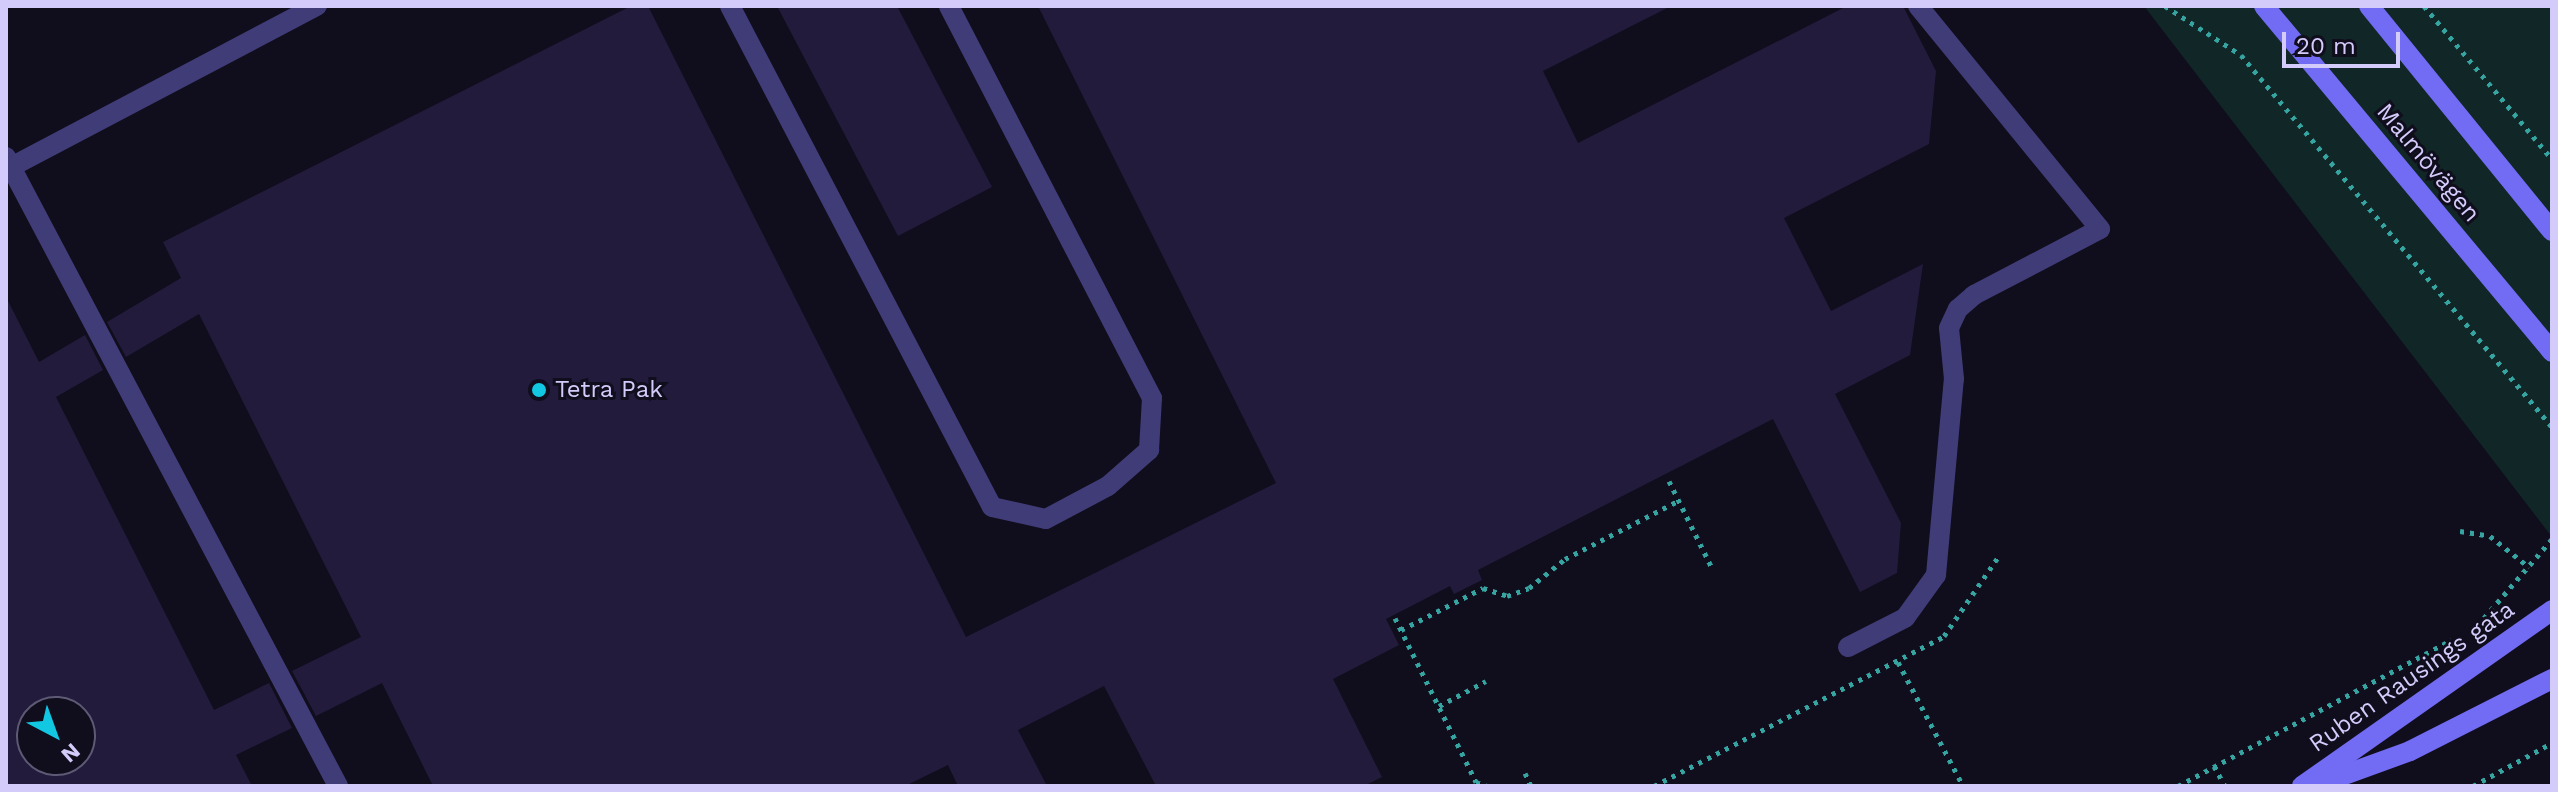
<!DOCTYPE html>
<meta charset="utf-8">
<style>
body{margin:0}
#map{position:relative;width:2558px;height:792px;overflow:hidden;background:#100d1c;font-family:"Work Sans",sans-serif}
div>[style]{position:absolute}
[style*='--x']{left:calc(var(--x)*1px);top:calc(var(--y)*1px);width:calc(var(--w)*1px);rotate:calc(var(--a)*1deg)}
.green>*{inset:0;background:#112626}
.building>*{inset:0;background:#221b3c}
.path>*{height:5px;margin-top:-2.5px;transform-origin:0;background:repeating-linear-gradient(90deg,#36a5a2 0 4px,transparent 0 10px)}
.lane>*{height:20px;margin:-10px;padding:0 10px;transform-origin:10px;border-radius:10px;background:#403c78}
.secondary>*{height:20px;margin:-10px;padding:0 10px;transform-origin:10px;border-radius:10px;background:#726bf3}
.dots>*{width:22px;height:22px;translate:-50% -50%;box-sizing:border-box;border:4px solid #100d1c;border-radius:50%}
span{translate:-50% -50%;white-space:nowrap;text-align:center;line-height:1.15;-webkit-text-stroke:6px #100d1c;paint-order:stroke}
.street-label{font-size:24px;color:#d3ccfb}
.poi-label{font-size:24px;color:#d3ccfb}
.left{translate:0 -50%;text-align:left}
.frame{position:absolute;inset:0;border:8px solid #d3ccfb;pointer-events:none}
.north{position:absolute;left:16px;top:696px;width:80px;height:80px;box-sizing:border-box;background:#100d1c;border:2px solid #5e5975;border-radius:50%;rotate:139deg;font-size:22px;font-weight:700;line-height:32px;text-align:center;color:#d3ccfb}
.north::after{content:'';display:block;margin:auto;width:28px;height:36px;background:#12c7e1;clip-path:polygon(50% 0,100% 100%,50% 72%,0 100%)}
.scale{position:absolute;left:2282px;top:32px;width:118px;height:36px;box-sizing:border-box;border:4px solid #d3ccfb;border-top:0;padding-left:10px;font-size:24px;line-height:28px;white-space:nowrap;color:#d3ccfb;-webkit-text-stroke:6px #100d1c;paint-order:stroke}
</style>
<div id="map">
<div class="green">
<div style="clip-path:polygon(2144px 6px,2552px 6px,2552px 537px)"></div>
</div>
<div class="building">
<div style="clip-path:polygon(631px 6px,648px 6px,966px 637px,1276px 483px,1038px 6px,1671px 6px,1543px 71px,1578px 143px,1847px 6px,1903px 6px,1936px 71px,1929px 144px,1784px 218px,1831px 311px,1923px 264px,1910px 355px,1835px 394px,1901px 523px,1897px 573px,1860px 592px,1773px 419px,1478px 570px,1482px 580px,1454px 594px,1450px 586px,1386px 619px,1399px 645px,1333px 679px,1382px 777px,1364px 786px,1156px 786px,1104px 686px,1018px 730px,1047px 786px,958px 786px,948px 765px,905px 786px,433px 786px,382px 683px,316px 716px,292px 671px,361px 637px,199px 314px,126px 357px,107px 322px,181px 278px,163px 242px)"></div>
<div style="clip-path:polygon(777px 6px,897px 6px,992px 187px,898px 236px)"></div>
<div style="clip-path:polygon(evenodd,6px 297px,39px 362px,85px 335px,103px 370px,56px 397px,214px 710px,269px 683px,292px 728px,236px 755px,252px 786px,6px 786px,6px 297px,32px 712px,80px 712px,80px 760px,32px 760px,32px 712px)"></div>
</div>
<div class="path">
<div style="--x:2165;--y:6;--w:90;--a:32.8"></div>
<div style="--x:2241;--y:55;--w:485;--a:50.1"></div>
<div style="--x:2424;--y:6;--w:199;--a:50.1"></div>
<div style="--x:1669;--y:481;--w:95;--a:63.7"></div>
<div style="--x:2460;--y:531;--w:30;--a:9"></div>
<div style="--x:2490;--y:536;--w:50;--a:38.5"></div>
<div style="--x:1395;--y:618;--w:183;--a:63.7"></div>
<div style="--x:1476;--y:782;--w:12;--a:20"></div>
<div style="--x:2484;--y:618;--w:104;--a:-49.3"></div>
<div style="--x:1401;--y:630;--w:92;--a:-27.1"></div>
<div style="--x:1483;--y:588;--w:25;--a:18"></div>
<div style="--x:1507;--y:596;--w:23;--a:-20"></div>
<div style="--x:1529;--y:588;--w:46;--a:-38.9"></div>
<div style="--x:1565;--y:559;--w:127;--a:-27.2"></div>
<div style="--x:1898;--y:662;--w:140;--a:62.3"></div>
<div style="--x:1439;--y:706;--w:53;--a:-28"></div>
<div style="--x:2214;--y:766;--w:23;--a:61"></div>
<div style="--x:1525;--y:773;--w:14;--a:65"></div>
<div style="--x:1654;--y:786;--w:326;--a:-27.3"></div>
<div style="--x:1944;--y:636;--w:96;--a:-55.6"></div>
<div style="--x:2178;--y:786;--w:310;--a:-28.1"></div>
<div style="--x:2473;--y:786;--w:90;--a:-28.6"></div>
</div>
<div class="lane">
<div style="--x:730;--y:6;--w:565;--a:62.39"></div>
<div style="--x:992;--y:507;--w:55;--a:12.5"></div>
<div style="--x:1046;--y:519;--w:70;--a:-28"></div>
<div style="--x:1108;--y:486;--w:55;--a:-41.3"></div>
<div style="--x:1149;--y:450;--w:52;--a:-86.7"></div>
<div style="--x:1152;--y:398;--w:441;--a:-117.4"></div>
<div style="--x:6;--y:157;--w:11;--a:63"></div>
<div style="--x:11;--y:167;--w:346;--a:-27.8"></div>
<div style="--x:11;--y:167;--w:700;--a:62.15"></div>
<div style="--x:1848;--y:647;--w:64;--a:-27"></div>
<div style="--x:1905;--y:618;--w:53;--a:-54.2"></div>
<div style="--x:1936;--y:575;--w:197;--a:-84.8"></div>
<div style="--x:1954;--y:379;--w:51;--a:-95.6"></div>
<div style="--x:1949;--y:328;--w:21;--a:-65"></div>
<div style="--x:1958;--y:309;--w:21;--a:-41"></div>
<div style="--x:1974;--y:295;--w:142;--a:-27.6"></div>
<div style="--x:2100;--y:229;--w:288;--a:-129.2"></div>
</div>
<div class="secondary">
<div style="--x:2264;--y:6;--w:450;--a:50.2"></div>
<div style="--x:2369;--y:6;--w:290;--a:50.9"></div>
<div style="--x:2302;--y:786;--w:306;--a:-35.1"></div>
<div style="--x:2314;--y:786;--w:102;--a:-20"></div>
<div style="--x:2410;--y:751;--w:159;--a:-26.9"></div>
</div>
<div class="dots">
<div style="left:539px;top:390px;background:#12c7e1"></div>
</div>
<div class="street-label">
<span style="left:2428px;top:163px;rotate:50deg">Malmövägen</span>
<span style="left:2412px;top:677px;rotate:-35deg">Ruben Rausings gata</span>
</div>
<div class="poi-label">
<span class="left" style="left:555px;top:390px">Tetra Pak</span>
</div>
<div class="frame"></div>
<div class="north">N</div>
<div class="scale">20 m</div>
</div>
